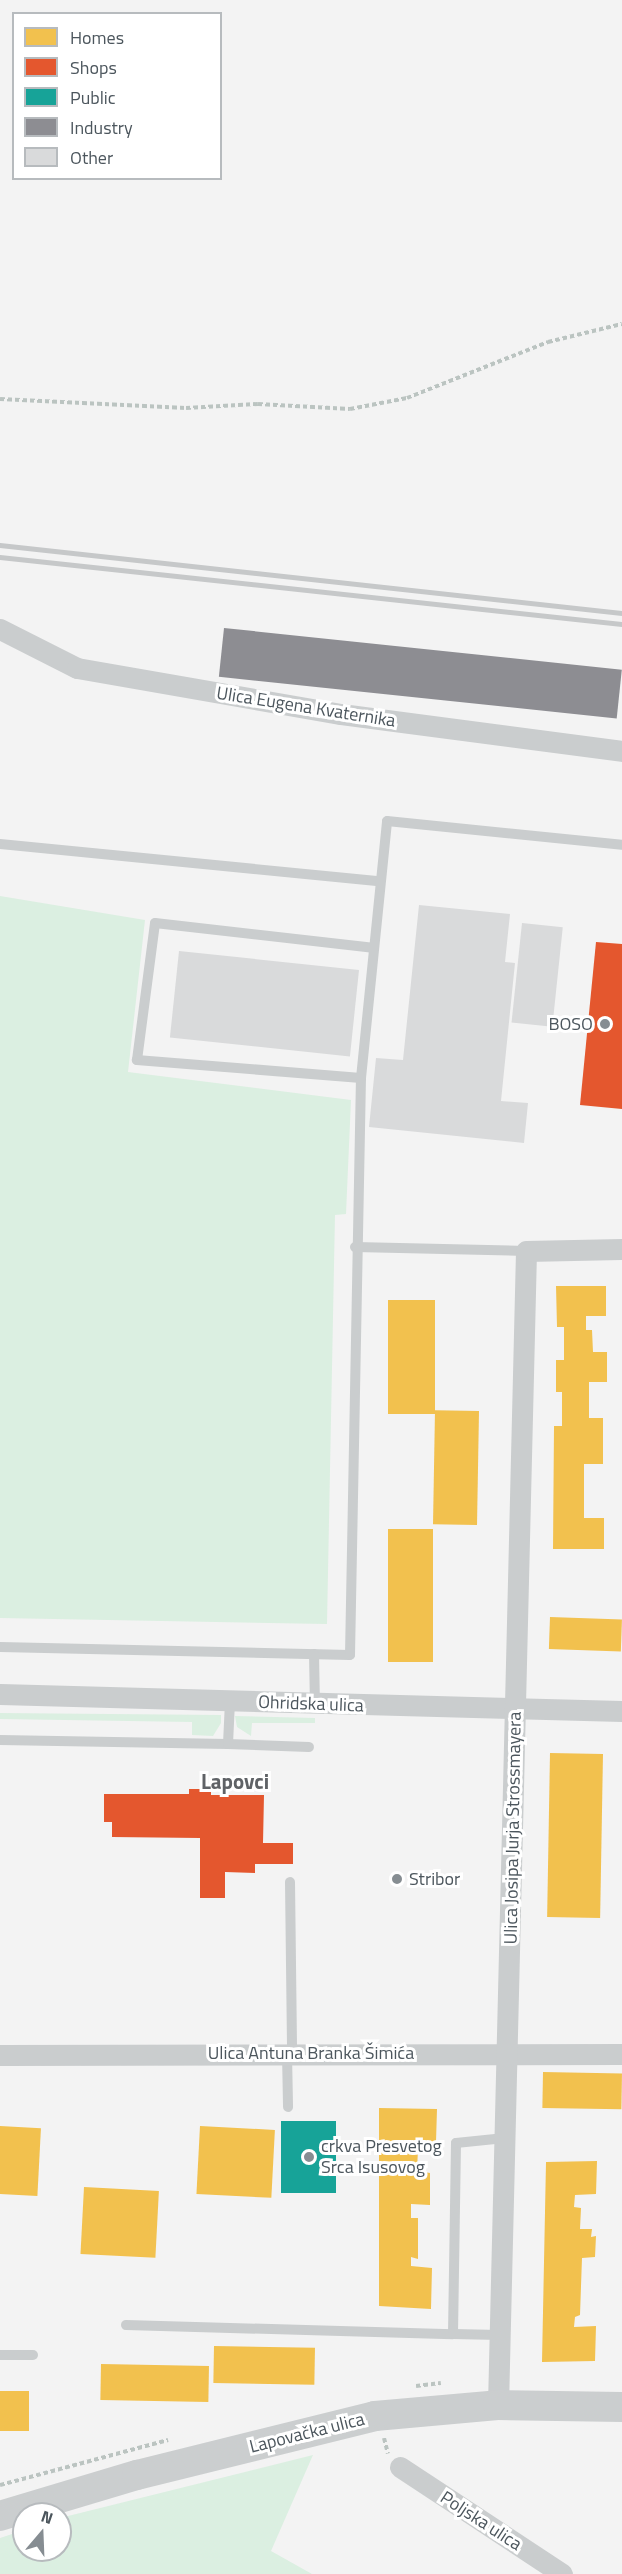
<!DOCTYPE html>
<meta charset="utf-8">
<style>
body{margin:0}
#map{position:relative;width:622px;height:2574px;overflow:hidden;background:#f3f3f3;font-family:"Titillium Web",sans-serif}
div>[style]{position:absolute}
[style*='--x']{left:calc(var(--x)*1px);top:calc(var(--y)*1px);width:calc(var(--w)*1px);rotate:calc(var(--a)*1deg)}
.green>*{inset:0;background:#dbefe1}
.homes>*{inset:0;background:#f2c14e;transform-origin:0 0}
.shops>*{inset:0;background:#e4572e}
.public>*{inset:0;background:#17a398;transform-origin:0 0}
.industry>*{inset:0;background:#8d8d92;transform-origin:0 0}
.building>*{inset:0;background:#d9dadb;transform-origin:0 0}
.path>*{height:4px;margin-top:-2px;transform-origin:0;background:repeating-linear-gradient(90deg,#bbc4c1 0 4.5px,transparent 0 7.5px)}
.lane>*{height:10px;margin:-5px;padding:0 5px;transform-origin:5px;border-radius:5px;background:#cacdce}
.street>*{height:21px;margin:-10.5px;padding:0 10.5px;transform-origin:10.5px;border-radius:10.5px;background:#cacdce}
.secondary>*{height:30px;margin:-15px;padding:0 15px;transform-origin:15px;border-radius:15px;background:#cbcecf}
.rail>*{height:4.5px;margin:-2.25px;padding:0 2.25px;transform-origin:2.25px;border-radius:2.25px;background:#c6c8c9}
.dots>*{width:16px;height:16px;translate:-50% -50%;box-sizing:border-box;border:3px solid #fff;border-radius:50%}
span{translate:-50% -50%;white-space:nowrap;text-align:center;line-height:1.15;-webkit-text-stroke:6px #fff;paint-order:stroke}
.street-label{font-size:18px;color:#4c565d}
.poi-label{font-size:18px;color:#4c565d}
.right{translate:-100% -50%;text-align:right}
.left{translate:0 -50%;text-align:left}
.quarter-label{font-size:21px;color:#5f6266;font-weight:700}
.legend{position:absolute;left:12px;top:12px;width:210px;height:168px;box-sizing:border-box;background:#fff;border:2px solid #b7bbbe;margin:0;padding:8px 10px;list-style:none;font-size:18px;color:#4c565d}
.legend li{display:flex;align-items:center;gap:12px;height:30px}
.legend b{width:30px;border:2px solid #b7bbbe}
.north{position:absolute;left:12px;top:2502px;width:60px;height:60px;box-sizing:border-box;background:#fff;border:2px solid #b7bbbe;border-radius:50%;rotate:19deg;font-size:16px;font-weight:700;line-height:24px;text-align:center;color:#4c565d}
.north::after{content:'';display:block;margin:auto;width:21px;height:27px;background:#868d92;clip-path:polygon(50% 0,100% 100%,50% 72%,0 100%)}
</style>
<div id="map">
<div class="green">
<div style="clip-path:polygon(0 896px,145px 920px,128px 1072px,351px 1100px,346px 1214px,335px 1215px,327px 1624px,0 1618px)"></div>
<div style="clip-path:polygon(0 1713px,221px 1715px,221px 1723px,213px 1736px,192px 1735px,192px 1722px,0 1719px)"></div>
<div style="clip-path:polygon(235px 1716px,315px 1718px,315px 1723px,252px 1723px,251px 1736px,237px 1727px)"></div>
<div style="clip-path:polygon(313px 2455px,271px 2551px,312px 2574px,0 2574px,0 2538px,24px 2530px,24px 2550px,60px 2550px,60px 2518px)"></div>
</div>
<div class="homes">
<div style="clip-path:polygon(556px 1286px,606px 1286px,606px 1316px,586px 1316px,586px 1330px,592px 1330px,593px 1352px,607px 1352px,607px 1382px,589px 1382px,589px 1418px,603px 1418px,603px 1464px,584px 1464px,584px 1518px,604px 1518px,604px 1549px,553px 1549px,554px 1426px,562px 1426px,562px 1392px,556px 1392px,556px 1360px,564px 1360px,564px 1327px,557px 1327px)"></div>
<div style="left:435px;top:1300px;width:114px;height:47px;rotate:90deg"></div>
<div style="left:479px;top:1411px;width:114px;height:44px;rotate:91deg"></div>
<div style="left:433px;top:1529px;width:133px;height:45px;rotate:90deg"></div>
<div style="left:550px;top:1617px;width:72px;height:32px;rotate:2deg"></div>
<div style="left:550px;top:1753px;width:53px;height:164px;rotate:1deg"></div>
<div style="left:543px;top:2072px;width:79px;height:36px;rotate:1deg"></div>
<div style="clip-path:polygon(379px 2108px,437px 2109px,436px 2142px,413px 2142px,412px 2149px,418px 2149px,417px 2171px,430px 2173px,430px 2205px,411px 2204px,411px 2218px,418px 2218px,418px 2259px,411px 2257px,411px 2266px,432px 2268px,431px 2309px,379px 2306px)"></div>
<div style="left:0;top:2126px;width:41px;height:68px;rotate:3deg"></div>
<div style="left:200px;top:2126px;width:75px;height:68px;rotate:3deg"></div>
<div style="clip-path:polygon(597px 2161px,596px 2194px,575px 2195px,574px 2207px,581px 2208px,580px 2229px,592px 2229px,591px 2237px,596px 2236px,595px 2257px,582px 2258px,580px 2315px,575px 2317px,574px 2327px,596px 2326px,595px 2361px,542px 2362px,546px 2162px)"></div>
<div style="left:84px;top:2187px;width:75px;height:67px;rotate:3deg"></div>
<div style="left:214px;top:2346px;width:101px;height:37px;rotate:1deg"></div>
<div style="left:101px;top:2364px;width:108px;height:36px;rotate:1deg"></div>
<div style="left:0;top:2391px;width:29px;height:40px"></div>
</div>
<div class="shops">
<div style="clip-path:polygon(596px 942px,622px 944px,622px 1109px,580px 1105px)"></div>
<div style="clip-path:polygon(189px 1789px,211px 1789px,211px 1795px,264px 1795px,263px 1843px,293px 1843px,293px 1864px,255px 1864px,255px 1873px,225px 1872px,225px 1898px,200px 1898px,200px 1838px,112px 1837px,112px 1822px,104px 1822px,104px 1794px,189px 1794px)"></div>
</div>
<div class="public">
<div style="left:281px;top:2121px;width:55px;height:72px"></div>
</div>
<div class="industry">
<div style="left:224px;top:628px;width:400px;height:49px;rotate:6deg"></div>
</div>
<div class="building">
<div style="clip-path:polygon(419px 905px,510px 914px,505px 962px,515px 963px,501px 1101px,528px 1103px,524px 1143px,369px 1127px,376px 1058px,403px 1060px)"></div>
<div style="left:522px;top:923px;width:41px;height:100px;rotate:6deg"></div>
<div style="left:179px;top:951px;width:181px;height:87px;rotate:6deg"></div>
</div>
<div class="path">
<div style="--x:0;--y:399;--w:186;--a:2.8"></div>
<div style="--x:186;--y:408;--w:72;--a:-3.2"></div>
<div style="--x:258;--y:404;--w:92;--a:3.1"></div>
<div style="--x:350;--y:409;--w:58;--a:-10.9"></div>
<div style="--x:407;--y:398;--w:152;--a:-21.7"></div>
<div style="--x:548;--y:342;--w:76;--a:-13.7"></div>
<div style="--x:416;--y:2386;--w:25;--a:-7"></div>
<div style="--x:384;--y:2438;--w:16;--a:76"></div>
<div style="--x:0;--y:2485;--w:174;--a:-15"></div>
</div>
<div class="lane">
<div style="--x:0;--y:844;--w:381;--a:5.6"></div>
<div style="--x:361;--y:1078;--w:225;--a:-175.4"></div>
<div style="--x:137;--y:1060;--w:138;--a:-82.5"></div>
<div style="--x:155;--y:923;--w:219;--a:6.5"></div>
<div style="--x:355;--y:1247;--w:171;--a:1.3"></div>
<div style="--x:0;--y:1647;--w:350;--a:1.3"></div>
<div style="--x:350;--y:1655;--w:577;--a:-88.91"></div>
<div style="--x:361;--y:1078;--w:258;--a:-84.2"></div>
<div style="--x:387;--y:821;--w:236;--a:5.8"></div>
<div style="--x:314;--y:1654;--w:50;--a:88.9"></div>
<div style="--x:0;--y:1740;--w:228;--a:1"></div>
<div style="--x:228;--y:1744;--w:43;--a:-87.3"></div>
<div style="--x:228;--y:1744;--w:81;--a:2.1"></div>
<div style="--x:290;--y:1882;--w:171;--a:89.3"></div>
<div style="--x:287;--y:2053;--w:54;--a:88.9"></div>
<div style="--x:126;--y:2325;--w:327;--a:1.6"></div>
<div style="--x:500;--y:2335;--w:47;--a:-178.8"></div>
<div style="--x:453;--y:2334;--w:191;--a:-89.1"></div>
<div style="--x:456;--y:2143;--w:49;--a:-5.8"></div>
<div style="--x:0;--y:2355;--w:33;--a:0"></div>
</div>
<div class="street">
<div style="--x:0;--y:629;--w:86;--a:26.9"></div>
<div style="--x:77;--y:668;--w:268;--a:9.9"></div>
<div style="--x:341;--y:714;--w:283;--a:7.5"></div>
<div style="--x:0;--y:1694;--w:622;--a:1.57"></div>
<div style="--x:0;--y:2055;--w:622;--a:-0.09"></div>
<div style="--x:498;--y:2405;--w:1154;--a:-88.61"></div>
<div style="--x:526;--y:1251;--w:96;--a:-1.2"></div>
<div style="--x:400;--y:2467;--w:194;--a:33.4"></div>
</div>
<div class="secondary">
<div style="--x:0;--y:2516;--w:143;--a:-16.7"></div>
<div style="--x:137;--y:2475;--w:245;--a:-13.9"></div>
<div style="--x:375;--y:2416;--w:123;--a:-5.1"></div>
<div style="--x:498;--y:2405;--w:124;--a:0.9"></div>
</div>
<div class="rail">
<div style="--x:0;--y:545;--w:626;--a:6.24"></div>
<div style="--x:0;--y:557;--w:626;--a:6.15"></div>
</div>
<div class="dots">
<div style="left:605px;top:1024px;background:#868d92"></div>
<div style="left:397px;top:1879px;background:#868d92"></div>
<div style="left:309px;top:2157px;background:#868d92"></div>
</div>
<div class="street-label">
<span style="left:306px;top:707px;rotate:9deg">Ulica Eugena Kvaternika</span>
<span style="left:311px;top:1704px;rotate:2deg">Ohridska ulica</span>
<span style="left:513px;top:1828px;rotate:-89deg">Ulica Josipa Jurja Strossmayera</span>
<span style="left:311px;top:2053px">Ulica Antuna Branka Šimića</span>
<span style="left:307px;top:2433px;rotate:-14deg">Lapovačka ulica</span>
<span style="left:481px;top:2521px;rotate:33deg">Poljska ulica</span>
</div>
<div class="poi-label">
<span class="right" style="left:593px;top:1024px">BOSO</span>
<span class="left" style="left:409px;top:1879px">Stribor</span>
<span class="left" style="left:321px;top:2157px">crkva Presvetog<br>Srca Isusovog</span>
</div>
<div class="quarter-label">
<span style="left:235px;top:1781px">Lapovci</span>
</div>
<ul class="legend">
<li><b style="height:16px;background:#f2c14e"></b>Homes</li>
<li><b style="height:16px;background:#e4572e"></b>Shops</li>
<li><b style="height:16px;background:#17a398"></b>Public</li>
<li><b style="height:16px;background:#8d8d92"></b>Industry</li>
<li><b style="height:16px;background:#d9dadb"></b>Other</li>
</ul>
<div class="north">N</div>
</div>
